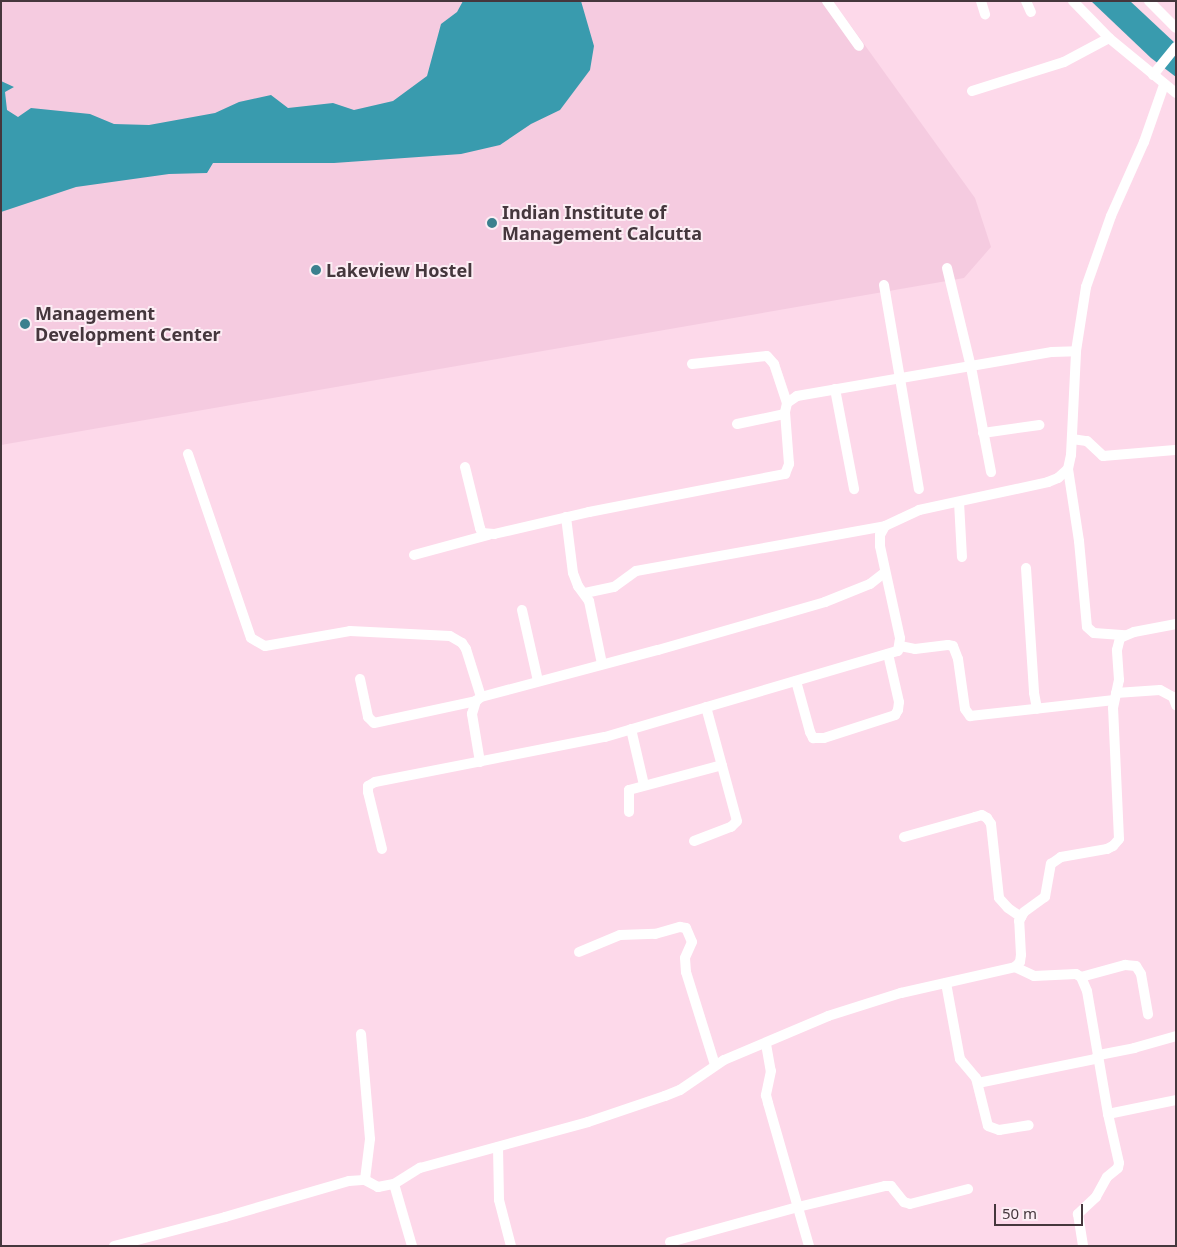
<!DOCTYPE html>
<style>
body{margin:0}
#map{position:relative;width:1177px;height:1247px;overflow:hidden;background:#fdd9ea;font-family:"Noto Sans",sans-serif}
div>[style]{position:absolute}
[style*='--x']{left:calc(var(--x)*1px);top:calc(var(--y)*1px);width:calc(var(--w)*1px);rotate:calc(var(--a)*1deg)}
.built>*{inset:0;background:#f5cbe0}
.water>*{inset:0;background:#399bae}
.minor>*{height:10px;margin:-5px;padding:0 5px;transform-origin:5px;border-radius:5px;background:#fff}
.dots>*{width:14px;height:14px;translate:-50% -50%;box-sizing:border-box;border:2px solid #fcedf4;border-radius:50%}
span{translate:-50% -50%;white-space:nowrap;text-align:center;line-height:1.15;-webkit-text-stroke:4px #fcedf4;paint-order:stroke}
.poi-label{font-size:18px;color:#45373d;font-weight:700}
.left{translate:0 -50%;text-align:left}
.frame{position:absolute;inset:0;border:2px solid #45373d;pointer-events:none}
.scale{position:absolute;left:994px;top:1204px;width:89px;height:22px;box-sizing:border-box;border:2px solid #45373d;border-top:0;padding-left:6px;font-size:15px;line-height:18px;white-space:nowrap;color:#45373d;-webkit-text-stroke:4px #fcedf4;paint-order:stroke}
</style>
<div id="map">
<div class="built">
<div style="clip-path:polygon(1px 1px,833px 1px,975px 198px,991px 247px,964px 278px,1px 445px)"></div>
</div>
<div class="water">
<div style="clip-path:polygon(463px 1px,581px 1px,594px 46px,590px 70px,560px 110px,531px 124px,500px 145px,461px 154px,334px 163px,213px 163px,207px 173px,169px 174px,76px 187px,1px 212px,1px 81px,14px 87px,5px 92px,7px 110px,18px 117px,31px 108px,90px 114px,114px 124px,149px 125px,215px 113px,239px 102px,271px 95px,288px 108px,333px 103px,354px 110px,393px 101px,427px 76px,441px 24px,457px 12px)"></div>
<div style="clip-path:polygon(1091px 1px,1130px 1px,1176px 44px,1176px 77px,1151px 58px)"></div>
</div>
<div class="minor">
<div style="--x:827;--y:1;--w:55;--a:54.6"></div>
<div style="--x:981;--y:1;--w:14;--a:73"></div>
<div style="--x:1026;--y:1;--w:12;--a:66"></div>
<div style="--x:1073;--y:1;--w:52;--a:45.8"></div>
<div style="--x:1109;--y:38;--w:87;--a:39.4"></div>
<div style="--x:1149;--y:1;--w:38;--a:45"></div>
<div style="--x:1153;--y:75;--w:36;--a:-51"></div>
<div style="--x:972;--y:91;--w:96;--a:-17.5"></div>
<div style="--x:1064;--y:62;--w:51;--a:-28.1"></div>
<div style="--x:947;--y:268;--w:102;--a:76.4"></div>
<div style="--x:971;--y:367;--w:107;--a:79.2"></div>
<div style="--x:884;--y:285;--w:207;--a:80.3"></div>
<div style="--x:692;--y:364;--w:75;--a:-6.1"></div>
<div style="--x:767;--y:356;--w:11;--a:49"></div>
<div style="--x:774;--y:364;--w:41;--a:71.6"></div>
<div style="--x:835;--y:389;--w:102;--a:79.2"></div>
<div style="--x:737;--y:424;--w:49;--a:-11.8"></div>
<div style="--x:983;--y:433;--w:57;--a:-8.1"></div>
<div style="--x:1072;--y:439;--w:15;--a:8"></div>
<div style="--x:1087;--y:441;--w:22;--a:43"></div>
<div style="--x:1103;--y:456;--w:72;--a:-4.8"></div>
<div style="--x:188;--y:454;--w:194;--a:71.1"></div>
<div style="--x:251;--y:638;--w:16;--a:30"></div>
<div style="--x:265;--y:646;--w:86;--a:-10"></div>
<div style="--x:350;--y:631;--w:100;--a:2.9"></div>
<div style="--x:450;--y:636;--w:14;--a:30"></div>
<div style="--x:462;--y:643;--w:7;--a:56"></div>
<div style="--x:466;--y:649;--w:50;--a:72.6"></div>
<div style="--x:465;--y:467;--w:63;--a:76.2"></div>
<div style="--x:480;--y:528;--w:5;--a:68"></div>
<div style="--x:482;--y:533;--w:12;--a:5"></div>
<div style="--x:494;--y:534;--w:98;--a:-13"></div>
<div style="--x:589;--y:512;--w:200;--a:-11"></div>
<div style="--x:785;--y:474;--w:11;--a:-68"></div>
<div style="--x:789;--y:464;--w:52;--a:-94.4"></div>
<div style="--x:785;--y:412;--w:9;--a:-77"></div>
<div style="--x:787;--y:403;--w:12;--a:-35"></div>
<div style="--x:797;--y:396;--w:259;--a:-9.8"></div>
<div style="--x:1052;--y:352;--w:24;--a:-2"></div>
<div style="--x:1068;--y:469;--w:73;--a:81.3"></div>
<div style="--x:1079;--y:541;--w:86;--a:84.7"></div>
<div style="--x:1087;--y:627;--w:9;--a:41"></div>
<div style="--x:1094;--y:633;--w:31;--a:4"></div>
<div style="--x:959;--y:502;--w:55;--a:86.9"></div>
<div style="--x:566;--y:517;--w:56;--a:82.9"></div>
<div style="--x:573;--y:573;--w:14;--a:69"></div>
<div style="--x:578;--y:586;--w:19;--a:54"></div>
<div style="--x:589;--y:601;--w:64;--a:78.3"></div>
<div style="--x:414;--y:555;--w:77;--a:-15.1"></div>
<div style="--x:1026;--y:568;--w:125;--a:86.3"></div>
<div style="--x:1034;--y:693;--w:16;--a:79"></div>
<div style="--x:585;--y:593;--w:30;--a:-12"></div>
<div style="--x:614;--y:587;--w:27;--a:-36"></div>
<div style="--x:636;--y:571;--w:253;--a:-10.2"></div>
<div style="--x:522;--y:610;--w:73;--a:77.3"></div>
<div style="--x:900;--y:646;--w:15;--a:11"></div>
<div style="--x:915;--y:649;--w:33;--a:-7"></div>
<div style="--x:948;--y:645;--w:5;--a:11"></div>
<div style="--x:953;--y:646;--w:14;--a:69"></div>
<div style="--x:958;--y:659;--w:50;--a:82"></div>
<div style="--x:965;--y:709;--w:9;--a:54"></div>
<div style="--x:970;--y:716;--w:145;--a:-6.3"></div>
<div style="--x:360;--y:679;--w:39;--a:78"></div>
<div style="--x:368;--y:717;--w:8;--a:45"></div>
<div style="--x:374;--y:723;--w:104;--a:-12.2"></div>
<div style="--x:796;--y:681;--w:53;--a:74.6"></div>
<div style="--x:810;--y:732;--w:7;--a:63"></div>
<div style="--x:813;--y:738;--w:11;--a:0"></div>
<div style="--x:824;--y:738;--w:75;--a:-17.9"></div>
<div style="--x:895;--y:715;--w:6;--a:-59"></div>
<div style="--x:898;--y:710;--w:8;--a:-83"></div>
<div style="--x:899;--y:702;--w:49;--a:-102.9"></div>
<div style="--x:1116;--y:693;--w:44;--a:-3.9"></div>
<div style="--x:1160;--y:690;--w:15;--a:28"></div>
<div style="--x:1173;--y:697;--w:9;--a:69"></div>
<div style="--x:631;--y:729;--w:57;--a:76.9"></div>
<div style="--x:480;--y:762;--w:49;--a:-99.5"></div>
<div style="--x:472;--y:714;--w:14;--a:-73"></div>
<div style="--x:476;--y:701;--w:6;--a:-39"></div>
<div style="--x:481;--y:697;--w:183;--a:-14.9"></div>
<div style="--x:658;--y:650;--w:174;--a:-16"></div>
<div style="--x:825;--y:602;--w:48;--a:-21.8"></div>
<div style="--x:870;--y:584;--w:18;--a:-38"></div>
<div style="--x:629;--y:812;--w:22;--a:-90"></div>
<div style="--x:629;--y:790;--w:96;--a:-15"></div>
<div style="--x:904;--y:837;--w:74;--a:-15.7"></div>
<div style="--x:975;--y:817;--w:7;--a:-16"></div>
<div style="--x:982;--y:815;--w:6;--a:31"></div>
<div style="--x:987;--y:818;--w:7;--a:56"></div>
<div style="--x:991;--y:824;--w:74;--a:83.8"></div>
<div style="--x:999;--y:898;--w:13;--a:48"></div>
<div style="--x:1008;--y:908;--w:16;--a:35"></div>
<div style="--x:694;--y:841;--w:40;--a:-21"></div>
<div style="--x:731;--y:827;--w:8;--a:-45"></div>
<div style="--x:737;--y:821;--w:118;--a:-105.2"></div>
<div style="--x:382;--y:849;--w:59;--a:-103.8"></div>
<div style="--x:368;--y:792;--w:6;--a:-90"></div>
<div style="--x:368;--y:786;--w:8;--a:-30"></div>
<div style="--x:375;--y:782;--w:234;--a:-11.1"></div>
<div style="--x:605;--y:737;--w:305;--a:-16.4"></div>
<div style="--x:898;--y:651;--w:13;--a:-81"></div>
<div style="--x:900;--y:638;--w:94;--a:-102.3"></div>
<div style="--x:880;--y:546;--w:11;--a:-90"></div>
<div style="--x:880;--y:535;--w:10;--a:-61"></div>
<div style="--x:885;--y:526;--w:38;--a:-25"></div>
<div style="--x:919;--y:510;--w:132;--a:-12.2"></div>
<div style="--x:1048;--y:482;--w:11;--a:-22"></div>
<div style="--x:1058;--y:478;--w:13;--a:-42"></div>
<div style="--x:1068;--y:469;--w:14;--a:-78"></div>
<div style="--x:1071;--y:455;--w:104;--a:-87.2"></div>
<div style="--x:1076;--y:351;--w:65;--a:-81.1"></div>
<div style="--x:1086;--y:287;--w:75;--a:-70.6"></div>
<div style="--x:1111;--y:216;--w:81;--a:-66"></div>
<div style="--x:1144;--y:142;--w:60;--a:-70.7"></div>
<div style="--x:579;--y:952;--w:44;--a:-22.5"></div>
<div style="--x:620;--y:935;--w:35;--a:-2"></div>
<div style="--x:655;--y:934;--w:26;--a:-16"></div>
<div style="--x:680;--y:927;--w:6;--a:9"></div>
<div style="--x:686;--y:928;--w:15;--a:67"></div>
<div style="--x:692;--y:942;--w:17;--a:114"></div>
<div style="--x:685;--y:958;--w:14;--a:86"></div>
<div style="--x:686;--y:972;--w:97;--a:72.7"></div>
<div style="--x:1015;--y:967;--w:21;--a:25"></div>
<div style="--x:1034;--y:976;--w:42;--a:-2.7"></div>
<div style="--x:1076;--y:974;--w:6;--a:31"></div>
<div style="--x:1081;--y:977;--w:15;--a:67"></div>
<div style="--x:1087;--y:991;--w:125;--a:80.3"></div>
<div style="--x:1108;--y:1114;--w:50;--a:77.3"></div>
<div style="--x:1119;--y:1163;--w:5;--a:101"></div>
<div style="--x:1118;--y:1168;--w:14;--a:141"></div>
<div style="--x:1107;--y:1177;--w:23;--a:119"></div>
<div style="--x:1096;--y:1197;--w:25;--a:137"></div>
<div style="--x:1078;--y:1214;--w:32;--a:81"></div>
<div style="--x:1081;--y:977;--w:46;--a:-15.3"></div>
<div style="--x:1125;--y:965;--w:11;--a:5"></div>
<div style="--x:1136;--y:966;--w:9;--a:58"></div>
<div style="--x:1141;--y:974;--w:41;--a:80.1"></div>
<div style="--x:946;--y:983;--w:77;--a:79.6"></div>
<div style="--x:960;--y:1059;--w:25;--a:50"></div>
<div style="--x:976;--y:1078;--w:49;--a:76"></div>
<div style="--x:988;--y:1126;--w:12;--a:20"></div>
<div style="--x:999;--y:1130;--w:30;--a:-9"></div>
<div style="--x:361;--y:1034;--w:105;--a:85.1"></div>
<div style="--x:370;--y:1139;--w:41;--a:97"></div>
<div style="--x:766;--y:1044;--w:27;--a:80"></div>
<div style="--x:771;--y:1071;--w:25;--a:102"></div>
<div style="--x:766;--y:1095;--w:8;--a:76"></div>
<div style="--x:768;--y:1103;--w:149;--a:74"></div>
<div style="--x:978;--y:1083;--w:119;--a:-11.6"></div>
<div style="--x:1095;--y:1059;--w:6;--a:-45"></div>
<div style="--x:1099;--y:1055;--w:36;--a:-11"></div>
<div style="--x:1134;--y:1048;--w:44;--a:-15.9"></div>
<div style="--x:1108;--y:1114;--w:69;--a:-11.6"></div>
<div style="--x:498;--y:1147;--w:53;--a:88.9"></div>
<div style="--x:499;--y:1200;--w:48;--a:75.4"></div>
<div style="--x:394;--y:1184;--w:65;--a:73.8"></div>
<div style="--x:670;--y:1242;--w:133;--a:-15.3"></div>
<div style="--x:798;--y:1207;--w:89;--a:-13.6"></div>
<div style="--x:885;--y:1186;--w:6;--a:0"></div>
<div style="--x:891;--y:1186;--w:21;--a:51"></div>
<div style="--x:904;--y:1202;--w:6;--a:18"></div>
<div style="--x:910;--y:1204;--w:60;--a:-14.5"></div>
<div style="--x:114;--y:1246;--w:115;--a:-14.6"></div>
<div style="--x:225;--y:1217;--w:129;--a:-16.2"></div>
<div style="--x:349;--y:1181;--w:16;--a:-4"></div>
<div style="--x:365;--y:1180;--w:15;--a:28"></div>
<div style="--x:378;--y:1187;--w:16;--a:-11"></div>
<div style="--x:394;--y:1184;--w:31;--a:-32"></div>
<div style="--x:420;--y:1168;--w:174;--a:-15.3"></div>
<div style="--x:588;--y:1122;--w:81;--a:-18.7"></div>
<div style="--x:665;--y:1096;--w:16;--a:-22"></div>
<div style="--x:680;--y:1090;--w:53;--a:-34.3"></div>
<div style="--x:724;--y:1060;--w:113;--a:-22.9"></div>
<div style="--x:828;--y:1016;--w:77;--a:-17.5"></div>
<div style="--x:901;--y:993;--w:117;--a:-12.8"></div>
<div style="--x:1015;--y:967;--w:7;--a:-45"></div>
<div style="--x:1020;--y:962;--w:7;--a:-82"></div>
<div style="--x:1021;--y:955;--w:34;--a:-93"></div>
<div style="--x:1019;--y:921;--w:10;--a:-61"></div>
<div style="--x:1024;--y:912;--w:26;--a:-36"></div>
<div style="--x:1045;--y:897;--w:34;--a:-80"></div>
<div style="--x:1051;--y:864;--w:12;--a:-35"></div>
<div style="--x:1061;--y:857;--w:47;--a:-9.9"></div>
<div style="--x:1107;--y:849;--w:7;--a:-27"></div>
<div style="--x:1113;--y:846;--w:9;--a:-49"></div>
<div style="--x:1119;--y:839;--w:131;--a:-92.6"></div>
<div style="--x:1113;--y:708;--w:29;--a:-78"></div>
<div style="--x:1119;--y:680;--w:30;--a:-94"></div>
<div style="--x:1117;--y:650;--w:12;--a:-76"></div>
<div style="--x:1120;--y:638;--w:15;--a:-23"></div>
<div style="--x:1134;--y:632;--w:43;--a:-10.8"></div>
</div>
<div class="dots">
<div style="left:492px;top:223px;background:#3b808e"></div>
<div style="left:316px;top:270px;background:#3b808e"></div>
<div style="left:25px;top:324px;background:#3b808e"></div>
</div>
<div class="poi-label">
<span class="left" style="left:502px;top:223px">Indian Institute of<br>Management Calcutta</span>
<span class="left" style="left:326px;top:270px">Lakeview Hostel</span>
<span class="left" style="left:35px;top:324px">Management<br>Development Center</span>
</div>
<div class="frame"></div>
<div class="scale">50 m</div>
</div>
